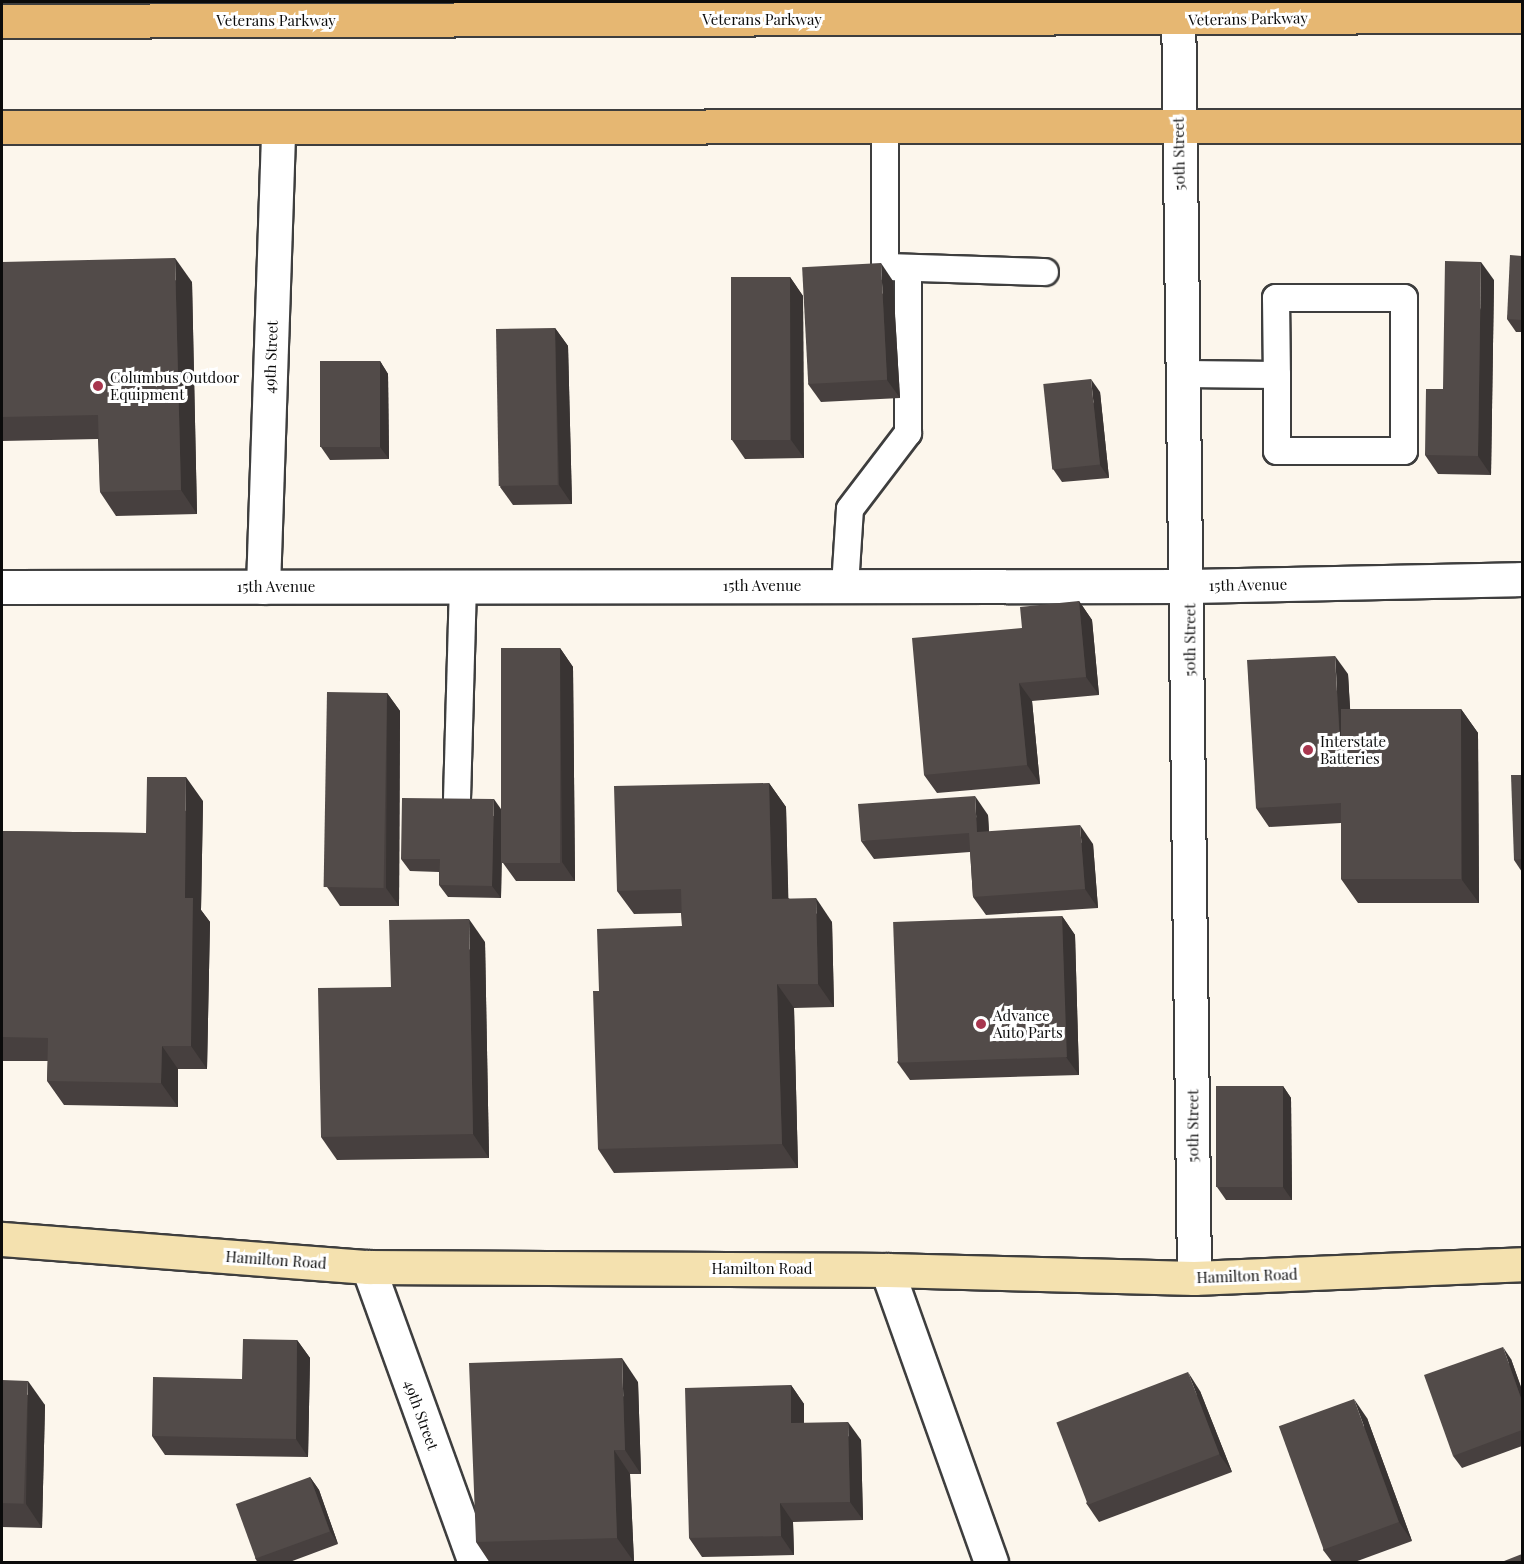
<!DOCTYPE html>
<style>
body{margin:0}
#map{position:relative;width:1524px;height:1564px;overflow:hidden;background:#fcf6ec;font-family:"Playfair Display",serif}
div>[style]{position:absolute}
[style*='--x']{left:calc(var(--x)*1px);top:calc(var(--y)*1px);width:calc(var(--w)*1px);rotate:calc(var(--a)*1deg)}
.roads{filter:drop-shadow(2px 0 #3e3e3e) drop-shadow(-2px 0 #3e3e3e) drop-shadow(0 2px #3e3e3e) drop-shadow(0 -2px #3e3e3e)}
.lane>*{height:26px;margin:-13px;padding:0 13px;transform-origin:13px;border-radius:13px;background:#fff}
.street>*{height:33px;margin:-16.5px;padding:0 16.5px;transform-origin:16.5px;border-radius:16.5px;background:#fff}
.secondary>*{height:33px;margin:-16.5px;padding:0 16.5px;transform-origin:16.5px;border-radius:16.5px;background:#f4e1af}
.primary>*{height:33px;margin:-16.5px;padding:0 16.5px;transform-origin:16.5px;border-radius:16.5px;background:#e6b772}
.wall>*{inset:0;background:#47403f}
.shaded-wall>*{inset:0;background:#393433}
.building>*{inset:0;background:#524b49;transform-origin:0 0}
.dots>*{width:16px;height:16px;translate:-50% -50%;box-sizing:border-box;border:3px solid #fff;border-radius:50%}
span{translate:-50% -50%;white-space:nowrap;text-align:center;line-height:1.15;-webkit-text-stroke:6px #fff;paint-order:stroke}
.street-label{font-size:15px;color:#0b0b0b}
.poi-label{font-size:15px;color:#0b0b0b}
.left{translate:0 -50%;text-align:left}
.frame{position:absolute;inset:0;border:3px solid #0b0b0b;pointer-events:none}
</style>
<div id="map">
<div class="roads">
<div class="lane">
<div style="--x:885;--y:125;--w:142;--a:90"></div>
<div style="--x:885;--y:267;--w:160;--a:1.8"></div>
<div style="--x:1185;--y:374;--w:92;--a:0.6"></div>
<div style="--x:1277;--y:375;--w:76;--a:90"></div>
<div style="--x:1277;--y:451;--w:127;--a:0"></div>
<div style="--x:1404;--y:451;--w:153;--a:-90"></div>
<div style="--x:1404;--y:298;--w:128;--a:180"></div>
<div style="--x:1276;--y:298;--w:77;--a:89.3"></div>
<div style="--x:845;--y:586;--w:77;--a:-86.3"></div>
<div style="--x:850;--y:509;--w:96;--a:-52.7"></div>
<div style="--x:908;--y:433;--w:165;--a:-90"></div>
<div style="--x:457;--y:799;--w:213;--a:-88.4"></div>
</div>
<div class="street">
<div style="--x:1178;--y:2;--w:1276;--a:89.28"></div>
<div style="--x:2;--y:587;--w:1188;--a:-0.05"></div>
<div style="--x:1190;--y:586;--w:332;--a:-1.2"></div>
<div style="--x:263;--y:587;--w:460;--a:-88.1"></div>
<div style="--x:368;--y:1267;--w:314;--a:70.1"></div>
<div style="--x:887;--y:1270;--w:310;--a:70.4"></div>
</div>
<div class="secondary">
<div style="--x:2;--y:1239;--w:367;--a:4.4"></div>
<div style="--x:368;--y:1267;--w:519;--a:0.33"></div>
<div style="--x:887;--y:1270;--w:307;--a:1.5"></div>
<div style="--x:1194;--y:1278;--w:328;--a:-2.4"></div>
</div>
<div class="primary">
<div style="--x:2;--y:21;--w:1520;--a:-0.19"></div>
<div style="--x:2;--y:127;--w:1520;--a:-0.04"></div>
</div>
</div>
<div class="wall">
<div style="clip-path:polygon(1522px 256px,1522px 332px,1516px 332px,1507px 319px)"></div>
<div style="clip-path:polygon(2px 262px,192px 282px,197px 514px,116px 516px,100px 492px,98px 439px,2px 441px)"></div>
<div style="clip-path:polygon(790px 277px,803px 296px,804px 458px,745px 459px,732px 440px)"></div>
<div style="clip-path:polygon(1494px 280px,1491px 475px,1438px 474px,1425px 455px,1443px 389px)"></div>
<div style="clip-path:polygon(893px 281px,900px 398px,821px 402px,808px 384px)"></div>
<div style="clip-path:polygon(555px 328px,568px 346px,572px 504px,513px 505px,500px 487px)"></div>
<div style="clip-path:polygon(380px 361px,388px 374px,389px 459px,330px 460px,321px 447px)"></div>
<div style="clip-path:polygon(1100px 392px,1109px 478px,1062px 482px,1053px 469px)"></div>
<div style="clip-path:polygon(1079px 601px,1092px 620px,1099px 695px,1032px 701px,1040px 784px,937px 793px,924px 775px,1022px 628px)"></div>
<div style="clip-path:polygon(560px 648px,573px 667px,575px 881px,516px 881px,503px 863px,502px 814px,501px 898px,448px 897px,439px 885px,439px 872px,410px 871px,401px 859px,502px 812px)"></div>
<div style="clip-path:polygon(1348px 674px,1350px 709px,1461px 709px,1478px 733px,1479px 903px,1358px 903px,1341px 879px,1341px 823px,1269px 827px,1256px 808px)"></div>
<div style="clip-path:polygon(387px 693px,400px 711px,399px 906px,340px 906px,327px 887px)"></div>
<div style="clip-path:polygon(1522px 775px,1522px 872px,1514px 860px)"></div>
<div style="clip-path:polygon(769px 783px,786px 807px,788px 898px,832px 922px,834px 1007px,794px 1008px,798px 1168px,614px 1173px,598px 1149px,599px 991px,682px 926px,681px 913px,634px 914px,617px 891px)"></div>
<div style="clip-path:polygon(203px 801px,201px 910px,210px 922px,207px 1069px,178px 1069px,178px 1107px,64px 1105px,47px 1081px,48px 1061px,2px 1061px,2px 831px,146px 833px)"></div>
<div style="clip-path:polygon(988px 815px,989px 832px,1093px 844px,1098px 908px,986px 915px,973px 897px,970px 852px,874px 859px,861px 841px)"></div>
<div style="clip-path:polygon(1062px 916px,1075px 935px,1079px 1075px,910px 1080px,897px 1062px)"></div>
<div style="clip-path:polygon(485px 942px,489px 1158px,337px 1160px,321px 1137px,391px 987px)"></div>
<div style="clip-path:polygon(1283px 1086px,1291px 1098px,1292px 1200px,1226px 1200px,1217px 1187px)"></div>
<div style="clip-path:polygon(297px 1340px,310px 1358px,308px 1457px,165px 1455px,152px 1436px,242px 1379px)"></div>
<div style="clip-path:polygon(1511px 1359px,1522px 1390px,1522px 1446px,1462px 1468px,1453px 1456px)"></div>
<div style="clip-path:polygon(2px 1380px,45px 1405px,42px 1528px,2px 1527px)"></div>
<div style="clip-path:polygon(638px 1382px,641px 1474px,630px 1474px,634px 1562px,490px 1563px,476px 1542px)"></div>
<div style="clip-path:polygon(791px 1385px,804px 1404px,804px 1423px,861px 1440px,863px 1520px,793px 1522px,794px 1555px,702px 1557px,689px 1538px)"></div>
<div style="clip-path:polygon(1200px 1391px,1232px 1472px,1099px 1522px,1086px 1503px)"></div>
<div style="clip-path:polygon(1367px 1418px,1412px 1541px,1352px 1563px,1333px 1563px,1323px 1550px)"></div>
<div style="clip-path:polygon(310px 1477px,319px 1490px,338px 1544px,287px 1563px,258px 1563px,255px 1558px)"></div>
</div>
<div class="shaded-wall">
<div style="clip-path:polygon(175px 258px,192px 282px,197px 514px,181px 490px)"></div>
<div style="clip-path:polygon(1481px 262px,1494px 280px,1491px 475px,1478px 456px)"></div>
<div style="clip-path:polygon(881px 263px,893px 281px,900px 398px,887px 380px)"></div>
<div style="clip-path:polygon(790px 277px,803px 296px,804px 458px,791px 440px)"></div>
<div style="clip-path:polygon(555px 328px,568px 346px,572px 504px,559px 485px)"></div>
<div style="clip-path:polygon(380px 361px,388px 374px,389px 459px,380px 447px)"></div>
<div style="clip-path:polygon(1091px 379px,1100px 392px,1109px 478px,1100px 465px)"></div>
<div style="clip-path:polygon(1079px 601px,1092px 620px,1099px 695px,1086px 677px)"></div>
<div style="clip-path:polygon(560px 648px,573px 667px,575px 881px,562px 862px)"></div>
<div style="clip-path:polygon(1335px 656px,1348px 674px,1357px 822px,1344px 803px)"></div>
<div style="clip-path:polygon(1019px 683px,1032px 701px,1040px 784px,1027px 765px)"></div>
<div style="clip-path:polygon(387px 693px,400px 711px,399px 906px,386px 888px)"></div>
<div style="clip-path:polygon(1461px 709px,1478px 733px,1479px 903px,1462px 880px)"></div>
<div style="clip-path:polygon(186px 777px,203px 801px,201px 910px,210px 922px,207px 1069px,191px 1046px,185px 898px)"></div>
<div style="clip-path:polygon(769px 783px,786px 807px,789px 922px,772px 899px)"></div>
<div style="clip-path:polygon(975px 796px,988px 815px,990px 851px,977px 832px)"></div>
<div style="clip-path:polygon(494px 799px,503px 812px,501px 898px,492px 886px)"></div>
<div style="clip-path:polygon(1080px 825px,1093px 844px,1098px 908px,1085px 889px)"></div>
<div style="clip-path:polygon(816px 898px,832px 922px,834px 1007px,818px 984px)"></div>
<div style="clip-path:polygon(1062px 916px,1075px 935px,1079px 1075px,1066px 1057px)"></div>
<div style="clip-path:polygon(469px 919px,485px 942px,489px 1158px,473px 1134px)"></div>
<div style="clip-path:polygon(777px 984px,794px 1008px,798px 1168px,782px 1144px)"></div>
<div style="clip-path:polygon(162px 1046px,178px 1069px,178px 1107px,161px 1083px)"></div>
<div style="clip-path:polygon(1283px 1086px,1291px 1098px,1292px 1200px,1283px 1187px)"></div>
<div style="clip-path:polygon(297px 1340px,310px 1358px,308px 1457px,296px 1439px)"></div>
<div style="clip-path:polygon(1503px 1347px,1511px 1359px,1522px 1390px,1522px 1401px)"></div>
<div style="clip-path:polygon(622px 1358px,638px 1382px,641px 1474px,625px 1450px)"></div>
<div style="clip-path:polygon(1188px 1372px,1200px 1391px,1232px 1472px,1219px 1454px)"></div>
<div style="clip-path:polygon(28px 1381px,45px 1405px,42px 1528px,26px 1504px)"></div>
<div style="clip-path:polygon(791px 1385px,804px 1404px,804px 1441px,791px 1423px)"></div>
<div style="clip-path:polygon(1354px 1399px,1367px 1418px,1412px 1541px,1399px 1522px)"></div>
<div style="clip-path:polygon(848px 1422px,861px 1440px,863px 1520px,850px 1502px)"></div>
<div style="clip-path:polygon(614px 1450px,630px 1474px,634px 1562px,617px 1538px)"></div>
<div style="clip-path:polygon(310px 1477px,319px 1490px,338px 1544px,330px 1531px)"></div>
<div style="clip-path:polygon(780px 1503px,793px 1522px,794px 1555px,781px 1536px)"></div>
</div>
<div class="building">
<div style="clip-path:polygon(1510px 255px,1522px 256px,1522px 320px,1507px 319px)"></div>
<div style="clip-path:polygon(175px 258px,181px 490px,100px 492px,98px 415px,2px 417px,2px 262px)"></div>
<div style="clip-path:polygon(1445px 261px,1481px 262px,1478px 456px,1425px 455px,1426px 389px,1443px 389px)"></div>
<div style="left:881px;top:263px;width:117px;height:79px;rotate:87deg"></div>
<div style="left:790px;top:277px;width:163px;height:59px;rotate:90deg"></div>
<div style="left:555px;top:328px;width:157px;height:59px;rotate:89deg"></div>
<div style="left:320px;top:361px;width:60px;height:86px"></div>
<div style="left:1091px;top:379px;width:86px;height:48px;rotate:84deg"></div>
<div style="clip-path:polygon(1079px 601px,1086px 677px,1019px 683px,1027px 765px,924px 775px,912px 638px,1022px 628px,1020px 607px)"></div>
<div style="left:501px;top:648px;width:59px;height:215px"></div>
<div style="clip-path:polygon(1335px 656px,1341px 763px,1341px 803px,1256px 808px,1247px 660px)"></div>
<div style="left:327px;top:692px;width:60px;height:195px;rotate:1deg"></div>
<div style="left:1341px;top:709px;width:120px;height:170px"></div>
<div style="clip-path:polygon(1511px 775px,1522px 775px,1522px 859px,1514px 860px)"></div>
<div style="clip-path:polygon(147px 777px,186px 777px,185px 898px,193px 898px,191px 1046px,162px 1046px,161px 1083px,47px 1081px,48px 1038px,2px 1037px,2px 831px,146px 833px)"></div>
<div style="clip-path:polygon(769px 783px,772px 899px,816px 898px,818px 984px,777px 984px,782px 1144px,598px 1149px,593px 991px,599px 991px,597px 929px,682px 926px,681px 889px,617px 891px,614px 786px)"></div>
<div style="clip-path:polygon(975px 796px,977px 832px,1080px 825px,1085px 889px,973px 897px,969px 833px,861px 841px,858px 804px)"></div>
<div style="clip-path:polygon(402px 798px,494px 799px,492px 886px,439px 885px,440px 859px,401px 859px)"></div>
<div style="left:1062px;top:916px;width:141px;height:169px;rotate:88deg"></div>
<div style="clip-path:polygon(469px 919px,473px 1134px,321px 1137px,318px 988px,391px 987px,389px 920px)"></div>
<div style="left:1216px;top:1086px;width:67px;height:101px"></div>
<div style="clip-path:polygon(243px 1339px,297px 1340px,296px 1439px,152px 1436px,153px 1377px,242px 1379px)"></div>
<div style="clip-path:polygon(1503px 1347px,1522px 1401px,1522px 1430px,1453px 1456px,1424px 1375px)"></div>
<div style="clip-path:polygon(622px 1358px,625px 1450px,614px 1450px,617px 1538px,476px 1542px,469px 1363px)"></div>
<div style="left:1188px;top:1372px;width:88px;height:141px;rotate:69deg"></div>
<div style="left:2px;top:1380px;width:26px;height:123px;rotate:2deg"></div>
<div style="clip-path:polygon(791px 1385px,791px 1423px,848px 1422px,850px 1502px,780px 1503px,781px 1536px,689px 1538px,685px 1388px)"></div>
<div style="left:1354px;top:1399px;width:131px;height:80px;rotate:70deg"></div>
<div style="left:310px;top:1477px;width:58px;height:79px;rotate:70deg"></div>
<div style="clip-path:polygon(1522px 1554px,1522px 1563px,1499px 1563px)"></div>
</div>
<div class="dots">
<div style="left:98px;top:386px;background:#a8364e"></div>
<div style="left:1308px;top:750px;background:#a8364e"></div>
<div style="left:981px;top:1024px;background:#a8364e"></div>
</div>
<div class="street-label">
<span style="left:1248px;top:19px;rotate:-1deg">Veterans Parkway</span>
<span style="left:762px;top:20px">Veterans Parkway</span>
<span style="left:276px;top:21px">Veterans Parkway</span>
<span style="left:1179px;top:154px;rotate:-91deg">50th Street</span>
<span style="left:271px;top:357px;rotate:-88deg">49th Street</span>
<span style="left:1248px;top:585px;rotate:-1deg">15th Avenue</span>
<span style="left:762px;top:586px">15th Avenue</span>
<span style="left:276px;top:587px">15th Avenue</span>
<span style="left:1190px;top:640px;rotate:-90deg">50th Street</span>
<span style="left:1193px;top:1126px;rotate:-90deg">50th Street</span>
<span style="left:276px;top:1260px;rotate:4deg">Hamilton Road</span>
<span style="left:762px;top:1269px">Hamilton Road</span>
<span style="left:1247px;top:1276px;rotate:-2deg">Hamilton Road</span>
<span style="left:421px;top:1415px;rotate:70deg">49th Street</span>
</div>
<div class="poi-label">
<span class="left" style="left:110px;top:386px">Columbus Outdoor<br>Equipment</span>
<span class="left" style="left:1320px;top:750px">Interstate<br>Batteries</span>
<span class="left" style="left:993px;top:1024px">Advance<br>Auto Parts</span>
</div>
<div class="frame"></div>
</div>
